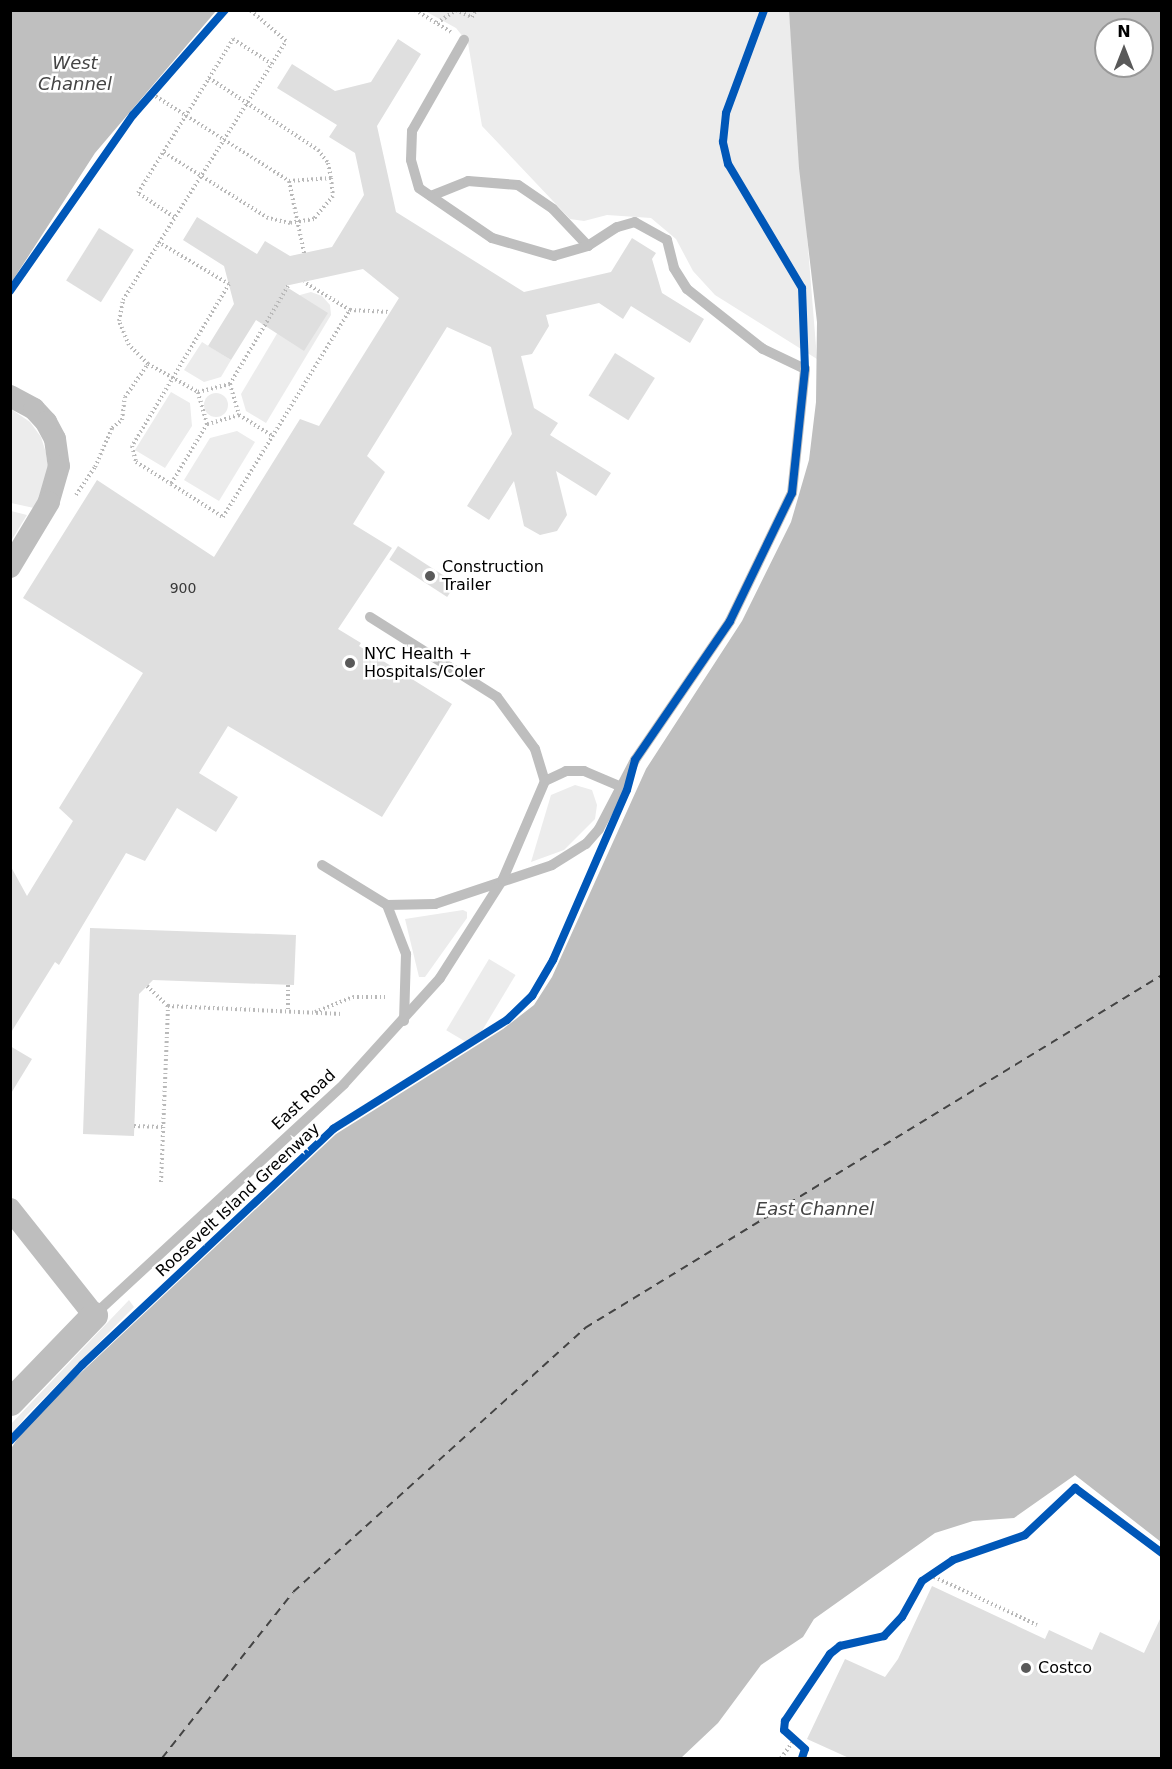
<!DOCTYPE html>
<style>
body{margin:0}
#map{position:relative;width:1172px;height:1769px;overflow:hidden;background:#fff;font-family:"DejaVu Sans",sans-serif}
div>[style]{position:absolute}
[style*='--x']{left:calc(var(--x)*1px);top:calc(var(--y)*1px);width:calc(var(--w)*1px);rotate:calc(var(--a)*1deg)}
.green>*{inset:0;background:#ececec;transform-origin:0 0}
.round{border-radius:50%}
.water>*{inset:0;background:#bfbfbf}
.ferry>*{height:1.5px;margin-top:-0.75px;transform-origin:0;background:repeating-linear-gradient(90deg,#444 0 8px,transparent 0 14px)}
.building>*{inset:0;background:#dfdfdf;transform-origin:0 0}
.path>*{height:4px;margin-top:-2px;transform-origin:0;background:repeating-linear-gradient(90deg,#b9b9b9 0 1.5px,transparent 0 4.5px)}
.service>*{height:10px;margin:-5px;padding:0 5px;transform-origin:5px;border-radius:5px;background:#bebebe}
.minor>*{height:22px;margin:-11px;padding:0 11px;transform-origin:11px;border-radius:11px;background:#bebebe}
.tertiary>*{height:27px;margin:-13.5px;padding:0 13.5px;transform-origin:13.5px;border-radius:13.5px;background:#bebebe}
.cycleway>*{height:8px;margin:-4px;padding:0 4px;transform-origin:4px;border-radius:4px;background:#0057b8}
.dots>*{width:16px;height:16px;translate:-50% -50%;box-sizing:border-box;border:3px solid #fff;border-radius:50%}
span{translate:-50% -50%;white-space:nowrap;text-align:center;line-height:1.15;-webkit-text-stroke:5px #fff;paint-order:stroke}
.number-label{font-size:14px;color:#383838}
.number-label span{-webkit-text-stroke-width:0}
.poi-label{font-size:16px;color:#000}
.left{translate:0 -50%;text-align:left}
.street-label{font-size:16px;color:#000}
.water-label{font-size:18px;color:#444;font-style:italic}
.frame{position:absolute;inset:0;border:12px solid #000;pointer-events:none}
.north{position:absolute;left:1094px;top:18px;width:60px;height:60px;box-sizing:border-box;background:#fff;border:2px solid #999;border-radius:50%;rotate:0deg;font-size:16px;font-weight:700;line-height:24px;text-align:center;color:#000}
.north::after{content:'';display:block;margin:auto;width:21px;height:27px;background:#595959;clip-path:polygon(50% 0,100% 100%,50% 72%,0 100%)}
</style>
<div id="map">
<div class="green">
<div style="clip-path:polygon(425px 11px,789px 11px,817px 359px,715px 295px,693px 271px,676px 239px,651px 218px,607px 215px,584px 221px,570px 219px,482px 126px,468px 43px,456px 28px)"></div>
<div style="clip-path:polygon(311px 292px,322px 296px,330px 305px,331px 315px,266px 423px,246px 411px,241px 394px,300px 295px)"></div>
<div style="clip-path:polygon(202px 342px,231px 360px,221px 377px,204px 382px,184px 370px)"></div>
<div style="clip-path:polygon(171px 392px,190px 403px,192px 426px,165px 468px,135px 450px)"></div>
<div class="round" style="left:204px;top:393px;width:24px;height:24px"></div>
<div style="clip-path:polygon(11px 409px,30px 422px,41px 437px,46px 453px,49px 477px,34px 508px,11px 503px)"></div>
<div style="clip-path:polygon(237px 431px,255px 442px,219px 501px,184px 480px,210px 438px)"></div>
<div style="clip-path:polygon(11px 511px,27px 515px,11px 541px,10px 511px)"></div>
<div style="clip-path:polygon(575px 785px,592px 790px,597px 805px,595px 819px,564px 850px,531px 862px,551px 795px)"></div>
<div style="clip-path:polygon(463px 910px,467px 912px,467px 918px,425px 977px,419px 977px,405px 919px)"></div>
<div style="left:489px;top:959px;width:31px;height:83px;rotate:31deg"></div>
<div style="clip-path:polygon(129px 1300px,134px 1307px,25px 1417px,11px 1436px,11px 1424px)"></div>
</div>
<div class="water">
<div style="clip-path:polygon(11px 10px,216px 11px,95px 153px,11px 283px)"></div>
<div style="clip-path:polygon(evenodd,789px 11px,1161px 11px,1161px 1542px,1075px 1475px,1014px 1518px,973px 1521px,935px 1533px,814px 1619px,803px 1637px,761px 1665px,718px 1723px,681px 1758px,11px 1758px,10px 1450px,18px 1438px,41px 1410px,336px 1134px,503px 1029px,534px 1005px,552px 977px,646px 769px,742px 621px,791px 522px,809px 460px,816px 402px,817px 322px,799px 168px,789px 11px,1106px 30px,1142px 30px,1142px 66px,1106px 66px,1106px 30px)"></div>
</div>
<div class="ferry">
<div style="--x:162;--y:1758;--w:211;--a:-51.7"></div>
<div style="--x:293;--y:1592;--w:394;--a:-42.1"></div>
<div style="--x:585;--y:1328;--w:676;--a:-31.46"></div>
</div>
<div class="building">
<div style="clip-path:polygon(398px 39px,421px 54px,377px 126px,396px 212px,524px 292px,611px 272px,632px 238px,656px 253px,652px 259px,662px 293px,704px 319px,690px 343px,631px 306px,623px 319px,599px 303px,546px 315px,549px 326px,532px 354px,521px 356px,534px 408px,558px 423px,550px 435px,611px 473px,596px 496px,556px 471px,567px 515px,557px 531px,540px 535px,524px 526px,514px 481px,489px 520px,467px 506px,512px 434px,491px 347px,447px 327px,367px 456px,385px 472px,353px 524px,392px 548px,338px 629px,361px 643px,359px 646px,452px 704px,382px 817px,228px 726px,199px 773px,238px 797px,216px 832px,177px 808px,145px 861px,126px 853px,59px 965px,55px 962px,10px 1034px,10px 865px,27px 896px,73px 821px,59px 808px,143px 673px,23px 598px,97px 480px,214px 557px,300px 419px,319px 426px,399px 298px,363px 269px,285px 286px,328px 313px,304px 351px,256px 320px,231px 360px,208px 346px,234px 304px,224px 266px,183px 240px,197px 217px,257px 254px,265px 241px,290px 256px,332px 247px,364px 195px,355px 153px,329px 137px,337px 125px,277px 88px,292px 64px,335px 91px,371px 82px)"></div>
<div style="left:99px;top:228px;width:41px;height:62px;rotate:32deg"></div>
<div style="left:615px;top:353px;width:47px;height:50px;rotate:32deg"></div>
<div style="left:398px;top:546px;width:69px;height:16px;rotate:33deg"></div>
<div style="clip-path:polygon(90px 928px,296px 935px,294px 985px,153px 980px,139px 994px,134px 1136px,83px 1134px)"></div>
<div style="clip-path:polygon(10px 1046px,32px 1059px,10px 1095px)"></div>
<div style="clip-path:polygon(932px 1586px,1045px 1639px,1049px 1630px,1092px 1650px,1100px 1632px,1144px 1653px,1161px 1617px,1161px 1758px,849px 1758px,807px 1739px,845px 1659px,885px 1677px,898px 1659px)"></div>
</div>
<div class="path">
<div style="--x:415;--y:10;--w:42;--a:31.4"></div>
<div style="--x:456;--y:10;--w:17;--a:24"></div>
<div style="--x:472;--y:17;--w:8;--a:-60"></div>
<div style="--x:437;--y:23;--w:23;--a:-34"></div>
<div style="--x:209;--y:78;--w:131;--a:33.4"></div>
<div style="--x:318;--y:150;--w:16;--a:52"></div>
<div style="--x:328;--y:163;--w:15;--a:79"></div>
<div style="--x:152;--y:94;--w:162;--a:32.4"></div>
<div style="--x:289;--y:181;--w:42;--a:-4.1"></div>
<div style="--x:331;--y:178;--w:18;--a:84"></div>
<div style="--x:333;--y:196;--w:30;--a:130"></div>
<div style="--x:314;--y:219;--w:24;--a:171"></div>
<div style="--x:290;--y:223;--w:23;--a:-167"></div>
<div style="--x:268;--y:218;--w:124;--a:-147.8"></div>
<div style="--x:289;--y:181;--w:74;--a:78.2"></div>
<div style="--x:174;--y:217;--w:43;--a:-146.3"></div>
<div style="--x:138;--y:193;--w:181;--a:-58.3"></div>
<div style="--x:233;--y:39;--w:46;--a:32.7"></div>
<div style="--x:158;--y:242;--w:82;--a:30.6"></div>
<div style="--x:229;--y:284;--w:189;--a:120.9"></div>
<div style="--x:132;--y:446;--w:16;--a:76"></div>
<div style="--x:136;--y:462;--w:41;--a:32.2"></div>
<div style="--x:350;--y:310;--w:40;--a:2.9"></div>
<div style="--x:148;--y:364;--w:57;--a:29.2"></div>
<div style="--x:198;--y:392;--w:33;--a:-14"></div>
<div style="--x:230;--y:384;--w:32;--a:74"></div>
<div style="--x:239;--y:415;--w:33;--a:164"></div>
<div style="--x:207;--y:424;--w:33;--a:-106"></div>
<div style="--x:230;--y:384;--w:114;--a:-59.4"></div>
<div style="--x:239;--y:415;--w:40;--a:32"></div>
<div style="--x:207;--y:424;--w:70;--a:121"></div>
<div style="--x:171;--y:484;--w:62;--a:32.4"></div>
<div style="--x:223;--y:517;--w:243;--a:-58.5"></div>
<div style="--x:350;--y:310;--w:54;--a:-148.7"></div>
<div style="--x:76;--y:495;--w:34;--a:-56"></div>
<div style="--x:95;--y:467;--w:43;--a:-66.4"></div>
<div style="--x:112;--y:428;--w:13;--a:-39"></div>
<div style="--x:122;--y:420;--w:23;--a:-83"></div>
<div style="--x:125;--y:397;--w:40;--a:-55.1"></div>
<div style="--x:148;--y:364;--w:27;--a:-135"></div>
<div style="--x:129;--y:345;--w:26;--a:-113"></div>
<div style="--x:119;--y:321;--w:21;--a:-79"></div>
<div style="--x:123;--y:300;--w:306;--a:-57.8"></div>
<div style="--x:286;--y:41;--w:48;--a:-139.3"></div>
<div style="--x:288;--y:985;--w:27;--a:90"></div>
<div style="--x:147;--y:986;--w:29;--a:44"></div>
<div style="--x:168;--y:1006;--w:174;--a:2.6"></div>
<div style="--x:315;--y:1012;--w:41;--a:-21.5"></div>
<div style="--x:353;--y:997;--w:32;--a:0"></div>
<div style="--x:134;--y:1126;--w:29;--a:2"></div>
<div style="--x:161;--y:1182;--w:176;--a:-87.7"></div>
<div style="--x:930;--y:1575;--w:118;--a:25"></div>
<div style="--x:781;--y:1758;--w:22;--a:-54"></div>
</div>
<div class="service">
<div style="--x:431;--y:196;--w:40;--a:-22"></div>
<div style="--x:468;--y:181;--w:50;--a:4.6"></div>
<div style="--x:518;--y:185;--w:42;--a:34.4"></div>
<div style="--x:553;--y:209;--w:51;--a:46.6"></div>
<div style="--x:370;--y:617;--w:150;--a:32.2"></div>
<div style="--x:497;--y:697;--w:64;--a:53.8"></div>
<div style="--x:535;--y:749;--w:34;--a:73"></div>
<div style="--x:322;--y:865;--w:76;--a:31.6"></div>
<div style="--x:387;--y:905;--w:48;--a:-1.2"></div>
<div style="--x:435;--y:904;--w:123;--a:-18.4"></div>
<div style="--x:552;--y:865;--w:40;--a:-32"></div>
<div style="--x:586;--y:844;--w:20;--a:-49"></div>
<div style="--x:599;--y:829;--w:78;--a:-62.4"></div>
<div style="--x:635;--y:760;--w:168;--a:-55.6"></div>
<div style="--x:730;--y:621;--w:142;--a:-64.2"></div>
<div style="--x:792;--y:493;--w:125;--a:-84"></div>
<div style="--x:805;--y:369;--w:47;--a:-154.5"></div>
<div style="--x:763;--y:349;--w:97;--a:-141.7"></div>
<div style="--x:687;--y:289;--w:25;--a:-122"></div>
<div style="--x:674;--y:268;--w:29;--a:-104"></div>
<div style="--x:667;--y:240;--w:37;--a:-151"></div>
<div style="--x:635;--y:222;--w:19;--a:164"></div>
<div style="--x:617;--y:227;--w:35;--a:147"></div>
<div style="--x:588;--y:246;--w:35;--a:164"></div>
<div style="--x:554;--y:256;--w:65;--a:-163.8"></div>
<div style="--x:492;--y:238;--w:88;--a:-145.6"></div>
<div style="--x:419;--y:188;--w:29;--a:-106"></div>
<div style="--x:411;--y:160;--w:29;--a:-88"></div>
<div style="--x:412;--y:131;--w:105;--a:-60.3"></div>
<div style="--x:387;--y:905;--w:53;--a:68.8"></div>
<div style="--x:406;--y:954;--w:67;--a:91.7"></div>
<div style="--x:94;--y:1315;--w:340;--a:-42.7"></div>
<div style="--x:344;--y:1084;--w:143;--a:-47.8"></div>
<div style="--x:440;--y:978;--w:117;--a:-57.5"></div>
<div style="--x:503;--y:879;--w:107;--a:-66.8"></div>
<div style="--x:545;--y:781;--w:23;--a:-25"></div>
<div style="--x:566;--y:771;--w:18;--a:0"></div>
<div style="--x:584;--y:771;--w:39;--a:23"></div>
</div>
<div class="minor">
<div style="--x:10;--y:396;--w:27;--a:28"></div>
<div style="--x:34;--y:409;--w:18;--a:47"></div>
<div style="--x:46;--y:422;--w:19;--a:62"></div>
<div style="--x:55;--y:439;--w:27;--a:82"></div>
<div style="--x:59;--y:466;--w:37;--a:106"></div>
<div style="--x:49;--y:502;--w:76;--a:121"></div>
<div style="--x:10;--y:1209;--w:135;--a:51.6"></div>
</div>
<div class="tertiary">
<div style="--x:10;--y:1402;--w:121;--a:-46"></div>
</div>
<div class="cycleway">
<div style="--x:10;--y:291;--w:215;--a:-55.1"></div>
<div style="--x:133;--y:115;--w:140;--a:-48.8"></div>
<div style="--x:10;--y:1441;--w:105;--a:-46.5"></div>
<div style="--x:82;--y:1365;--w:345;--a:-43.2"></div>
<div style="--x:333;--y:1129;--w:205;--a:-32.1"></div>
<div style="--x:507;--y:1020;--w:35;--a:-44"></div>
<div style="--x:532;--y:996;--w:42;--a:-59.7"></div>
<div style="--x:553;--y:960;--w:185;--a:-66.5"></div>
<div style="--x:627;--y:790;--w:31;--a:-75"></div>
<div style="--x:635;--y:760;--w:168;--a:-55.6"></div>
<div style="--x:730;--y:621;--w:142;--a:-64.2"></div>
<div style="--x:792;--y:493;--w:125;--a:-84"></div>
<div style="--x:805;--y:369;--w:81;--a:-92.1"></div>
<div style="--x:802;--y:288;--w:144;--a:-120.8"></div>
<div style="--x:728;--y:164;--w:23;--a:-103"></div>
<div style="--x:723;--y:142;--w:29;--a:-84"></div>
<div style="--x:726;--y:113;--w:110;--a:-69.7"></div>
<div style="--x:802;--y:1758;--w:9;--a:-72"></div>
<div style="--x:805;--y:1749;--w:28;--a:-138"></div>
<div style="--x:784;--y:1730;--w:9;--a:-84"></div>
<div style="--x:785;--y:1721;--w:81;--a:-56.1"></div>
<div style="--x:830;--y:1654;--w:13;--a:-39"></div>
<div style="--x:840;--y:1646;--w:45;--a:-12.8"></div>
<div style="--x:884;--y:1636;--w:26;--a:-47"></div>
<div style="--x:902;--y:1617;--w:41;--a:-60.9"></div>
<div style="--x:922;--y:1581;--w:37;--a:-34"></div>
<div style="--x:953;--y:1560;--w:76;--a:-19.1"></div>
<div style="--x:1025;--y:1535;--w:69;--a:-43.2"></div>
<div style="--x:1075;--y:1488;--w:109;--a:36.8"></div>
</div>
<div class="dots">
<div style="left:430px;top:576px;background:#595959"></div>
<div style="left:350px;top:663px;background:#595959"></div>
<div style="left:1026px;top:1668px;background:#595959"></div>
</div>
<div class="number-label">
<span style="left:183px;top:588px">900</span>
</div>
<div class="poi-label">
<span class="left" style="left:442px;top:576px">Construction<br>Trailer</span>
<span class="left" style="left:364px;top:663px">NYC Health +<br>Hospitals/Coler</span>
<span class="left" style="left:1038px;top:1668px">Costco</span>
</div>
<div class="street-label">
<span style="left:304px;top:1100px;rotate:-43deg">East Road</span>
<span style="left:238px;top:1200px;rotate:-43deg">Roosevelt Island Greenway</span>
</div>
<div class="water-label">
<span style="left:75px;top:74px">West<br>Channel</span>
<span style="left:815px;top:1209px">East Channel</span>
</div>
<div class="frame"></div>
<div class="north">N</div>
</div>
